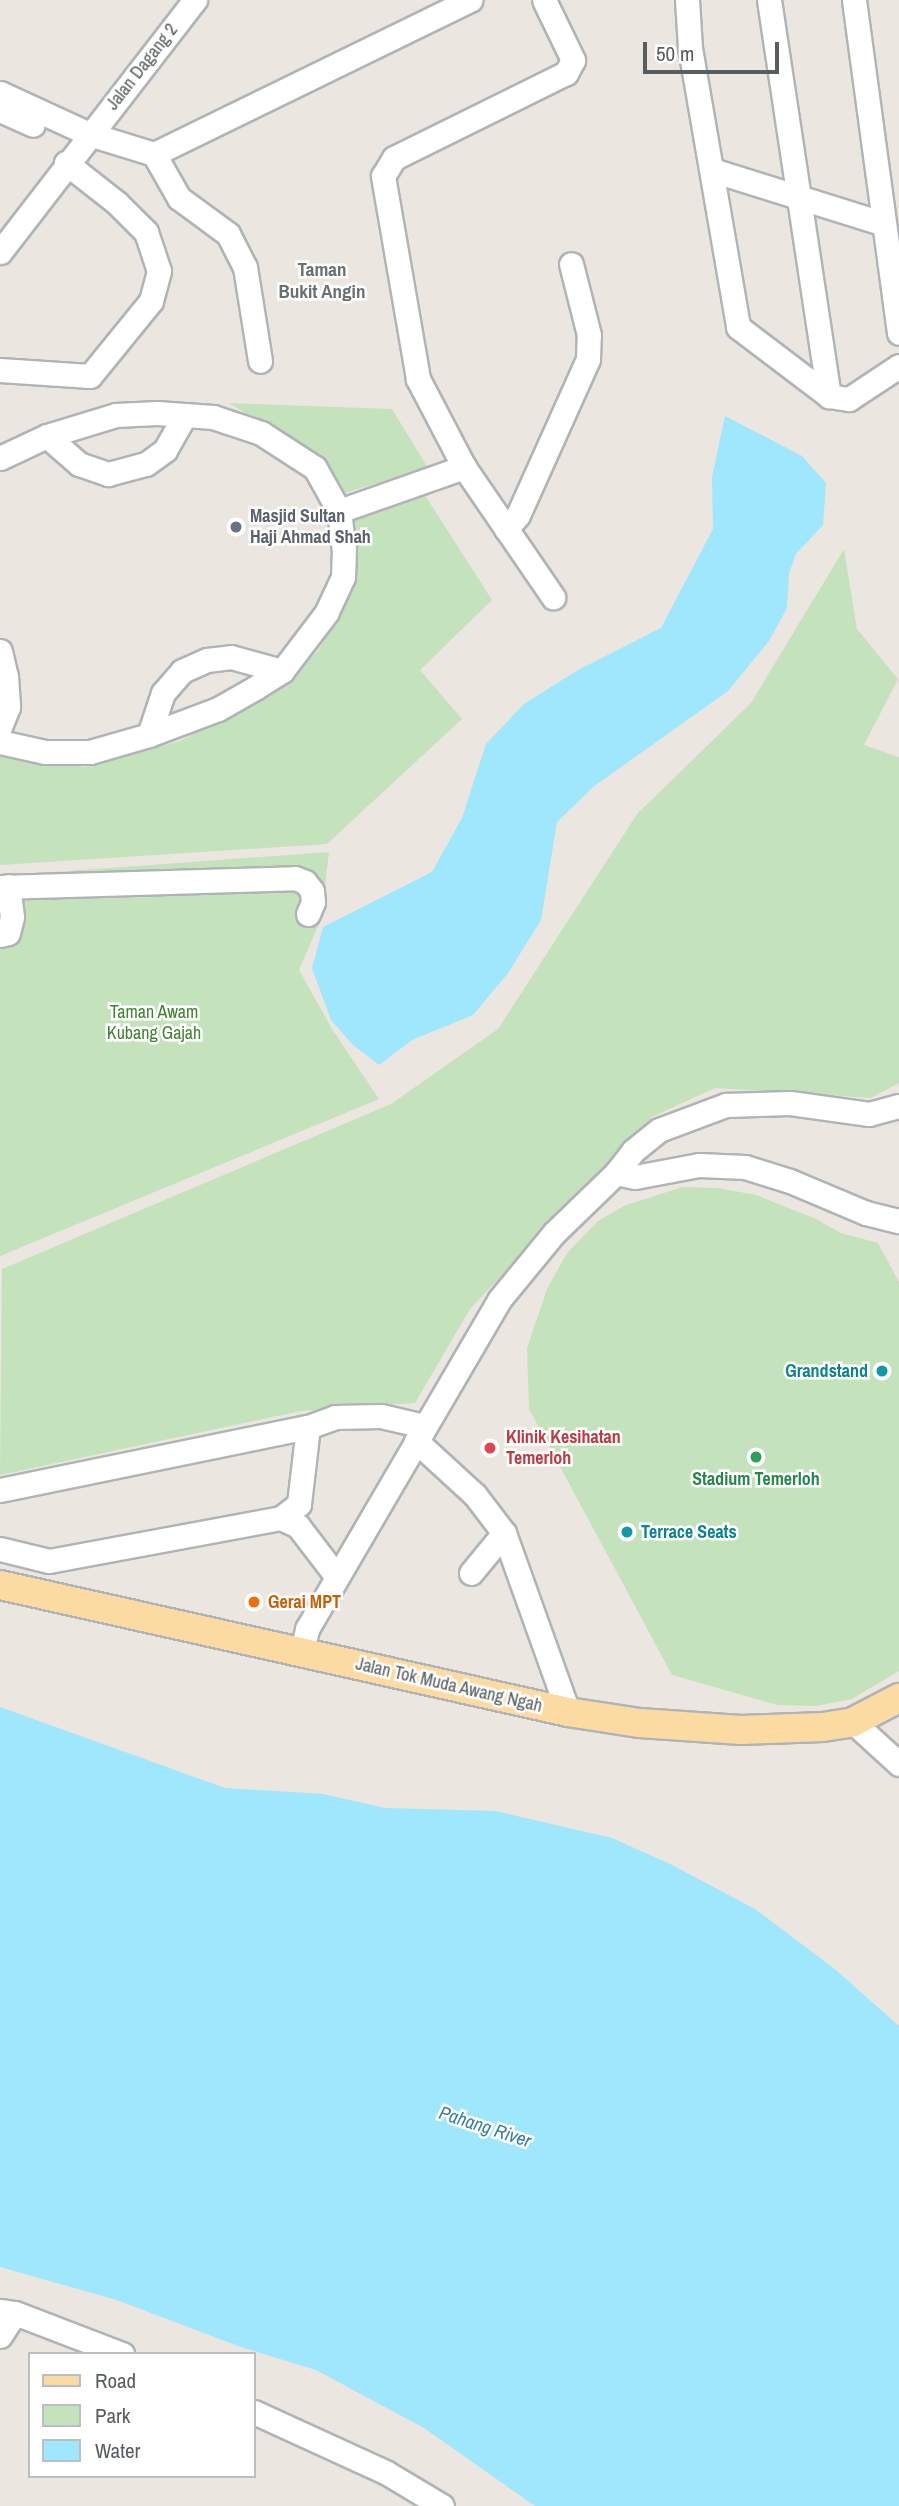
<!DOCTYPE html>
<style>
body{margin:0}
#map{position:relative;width:899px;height:2506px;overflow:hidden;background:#ebe6df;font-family:"Archivo Narrow",sans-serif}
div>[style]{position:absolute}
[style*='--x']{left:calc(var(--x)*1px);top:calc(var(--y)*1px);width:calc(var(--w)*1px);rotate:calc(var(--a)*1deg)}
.green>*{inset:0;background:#c4e3bc}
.water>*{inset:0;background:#9ee7fc}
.roads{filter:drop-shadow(2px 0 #b0b4b7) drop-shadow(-2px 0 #b0b4b7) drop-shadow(0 2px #b0b4b7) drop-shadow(0 -2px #b0b4b7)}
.minor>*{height:23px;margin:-11.5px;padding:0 11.5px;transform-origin:11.5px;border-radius:11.5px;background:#fff}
.major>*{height:28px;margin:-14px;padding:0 14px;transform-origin:14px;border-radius:14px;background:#fcdba3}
.dots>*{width:19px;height:19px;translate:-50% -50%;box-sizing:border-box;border:4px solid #fff;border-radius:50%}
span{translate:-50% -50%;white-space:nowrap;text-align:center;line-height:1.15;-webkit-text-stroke:5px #fff;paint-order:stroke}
.street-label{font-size:18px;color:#585e60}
.worship-label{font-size:18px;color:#5b616d;font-weight:700}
.left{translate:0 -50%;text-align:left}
.park-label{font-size:18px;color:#438136}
.culture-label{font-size:18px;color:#0d838f;font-weight:700}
.right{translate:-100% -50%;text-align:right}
.health-label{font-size:18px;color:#be3a42;font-weight:700}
.leisure-label{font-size:18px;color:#27864d;font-weight:700}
.food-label{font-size:18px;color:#c56008;font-weight:700}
.neighbourhood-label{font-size:19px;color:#697072;font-weight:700}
.water-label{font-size:19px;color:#397e9b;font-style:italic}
.legend{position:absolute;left:28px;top:2352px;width:228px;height:126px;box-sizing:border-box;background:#fff;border:2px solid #bcbfbf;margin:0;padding:9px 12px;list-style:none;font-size:21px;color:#585e60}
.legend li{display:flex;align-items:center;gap:14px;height:35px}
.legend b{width:35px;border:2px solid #bcbfbf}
.scale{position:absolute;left:643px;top:42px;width:136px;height:32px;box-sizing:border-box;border:4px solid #585e60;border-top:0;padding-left:9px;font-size:21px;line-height:24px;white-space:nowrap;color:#585e60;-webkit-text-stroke:5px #fff;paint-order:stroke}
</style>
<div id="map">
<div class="green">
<div style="clip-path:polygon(229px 403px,392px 409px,428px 468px,341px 494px,321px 459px)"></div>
<div style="clip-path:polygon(423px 492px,492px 600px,420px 670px,462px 719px,327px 844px,0 865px,0 753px,85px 767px,180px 741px,282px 687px,318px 651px,353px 588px,350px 521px)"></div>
<div style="clip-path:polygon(844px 549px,857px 629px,898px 679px,864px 745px,899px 757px,899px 1083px,871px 1098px,715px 1088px,652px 1117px,470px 1309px,415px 1403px,301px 1411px,0 1475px,2px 1269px,391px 1104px,498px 1029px,637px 814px,751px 703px)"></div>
<div style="clip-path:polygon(329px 852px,321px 919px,299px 970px,332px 1029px,379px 1099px,0 1256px,0 876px)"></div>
<div style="clip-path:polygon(683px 1187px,718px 1188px,756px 1195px,816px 1219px,841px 1233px,878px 1243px,899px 1282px,899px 1671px,852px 1699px,816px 1706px,777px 1705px,672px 1675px,529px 1409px,527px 1348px,547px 1289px,567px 1253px,598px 1221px,626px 1205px)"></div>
</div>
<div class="water">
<div style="clip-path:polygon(725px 416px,802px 456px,826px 483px,823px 525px,796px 554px,789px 573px,787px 608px,769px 641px,728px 691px,593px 787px,557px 822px,541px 920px,508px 973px,473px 1015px,412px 1040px,379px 1065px,352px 1044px,331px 1020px,312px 968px,323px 927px,432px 872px,462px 818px,486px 744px,524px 704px,578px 670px,661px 628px,713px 529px,712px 477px)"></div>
<div style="clip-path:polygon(0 1707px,225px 1788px,323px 1794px,385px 1808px,495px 1811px,612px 1838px,670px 1864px,755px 1909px,836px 1970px,899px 2026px,899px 2506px,535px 2506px,424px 2428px,316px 2370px,238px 2346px,117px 2300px,0 2267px)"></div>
</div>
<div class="roads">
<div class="minor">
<div style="--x:544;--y:0;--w:67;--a:64.2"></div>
<div style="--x:573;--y:60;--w:15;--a:118"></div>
<div style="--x:566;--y:73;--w:192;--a:153.7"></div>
<div style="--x:394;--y:158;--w:21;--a:121"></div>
<div style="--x:383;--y:176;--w:206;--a:80.2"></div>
<div style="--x:418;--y:379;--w:99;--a:62.4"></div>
<div style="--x:464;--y:467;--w:158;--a:55.6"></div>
<div style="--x:687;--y:0;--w:48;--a:86.4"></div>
<div style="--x:690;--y:48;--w:283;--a:80.2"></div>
<div style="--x:738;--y:327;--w:114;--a:37.2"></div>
<div style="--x:829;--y:396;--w:20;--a:9"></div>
<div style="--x:849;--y:399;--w:60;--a:-33.4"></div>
<div style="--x:769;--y:0;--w:401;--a:81.4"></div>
<div style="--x:854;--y:0;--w:336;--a:82.3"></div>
<div style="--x:0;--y:93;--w:98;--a:24.7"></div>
<div style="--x:89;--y:134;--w:68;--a:17.1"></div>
<div style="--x:154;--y:154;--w:352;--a:-26"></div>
<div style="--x:0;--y:110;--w:36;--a:24"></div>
<div style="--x:154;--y:154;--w:51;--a:60.4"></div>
<div style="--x:179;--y:198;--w:61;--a:36.3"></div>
<div style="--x:228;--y:234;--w:37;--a:63"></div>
<div style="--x:245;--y:267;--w:95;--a:80.9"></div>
<div style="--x:712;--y:170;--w:180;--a:17.4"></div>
<div style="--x:0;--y:252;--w:319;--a:-52.3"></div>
<div style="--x:0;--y:370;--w:90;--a:3.8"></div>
<div style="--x:90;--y:376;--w:97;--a:-50.9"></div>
<div style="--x:151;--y:301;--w:31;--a:-75"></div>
<div style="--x:159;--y:271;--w:41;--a:-108.4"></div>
<div style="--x:146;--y:232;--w:41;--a:-135"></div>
<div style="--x:117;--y:203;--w:65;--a:-141.9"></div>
<div style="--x:47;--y:436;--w:43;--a:41.2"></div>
<div style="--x:79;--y:464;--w:31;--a:19"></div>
<div style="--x:108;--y:474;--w:39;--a:-15"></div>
<div style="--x:146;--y:464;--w:24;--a:-36"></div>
<div style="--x:165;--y:450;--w:40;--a:-60.3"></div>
<div style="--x:0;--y:458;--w:52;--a:-25.1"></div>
<div style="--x:47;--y:436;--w:72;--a:-16.9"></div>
<div style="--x:116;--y:415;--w:41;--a:-2.8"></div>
<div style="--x:157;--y:413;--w:56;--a:4.1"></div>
<div style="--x:213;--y:417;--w:51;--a:18.4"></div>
<div style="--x:261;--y:433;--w:64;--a:32.9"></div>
<div style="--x:315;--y:468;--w:49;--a:60.8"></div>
<div style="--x:339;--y:511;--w:38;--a:83"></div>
<div style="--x:344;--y:549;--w:28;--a:92"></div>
<div style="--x:343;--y:577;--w:38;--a:115"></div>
<div style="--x:327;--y:612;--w:74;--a:127.3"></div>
<div style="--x:282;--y:671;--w:32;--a:148"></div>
<div style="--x:255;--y:688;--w:43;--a:150.4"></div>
<div style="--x:218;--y:709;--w:74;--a:159.4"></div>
<div style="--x:149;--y:735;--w:61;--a:163.9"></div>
<div style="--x:90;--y:752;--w:45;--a:180"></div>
<div style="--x:45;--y:752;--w:46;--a:-167.5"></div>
<div style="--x:339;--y:511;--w:133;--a:-19.4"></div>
<div style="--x:506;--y:529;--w:18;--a:-49"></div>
<div style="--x:518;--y:515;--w:171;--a:-65.8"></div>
<div style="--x:588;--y:359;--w:24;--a:-88"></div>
<div style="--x:589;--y:335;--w:73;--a:-104.2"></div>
<div style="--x:0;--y:651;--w:26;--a:77"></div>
<div style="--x:6;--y:676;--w:31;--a:86"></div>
<div style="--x:8;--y:707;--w:22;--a:112"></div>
<div style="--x:149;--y:735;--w:44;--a:-71.6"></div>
<div style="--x:163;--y:693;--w:29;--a:-49"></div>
<div style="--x:182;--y:671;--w:27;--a:-24"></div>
<div style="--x:207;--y:660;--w:24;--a:-7"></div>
<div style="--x:231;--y:657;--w:53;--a:15.4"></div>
<div style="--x:0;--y:887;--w:295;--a:-1.7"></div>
<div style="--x:295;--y:878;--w:11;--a:22"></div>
<div style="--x:305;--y:882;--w:11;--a:52"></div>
<div style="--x:312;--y:891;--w:11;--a:85"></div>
<div style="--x:313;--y:902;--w:13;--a:113"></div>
<div style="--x:0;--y:935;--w:8;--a:-14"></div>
<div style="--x:8;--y:933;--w:16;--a:-76"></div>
<div style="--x:12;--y:917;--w:31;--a:-97"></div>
<div style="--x:616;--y:1173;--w:19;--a:12"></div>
<div style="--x:635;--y:1177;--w:65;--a:-10.6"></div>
<div style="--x:699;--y:1165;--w:46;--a:2.5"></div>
<div style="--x:745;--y:1167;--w:47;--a:17.3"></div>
<div style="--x:790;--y:1181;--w:82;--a:22.8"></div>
<div style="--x:866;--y:1213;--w:34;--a:14"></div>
<div style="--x:308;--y:1427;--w:29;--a:-20"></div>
<div style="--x:335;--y:1417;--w:46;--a:-1.2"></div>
<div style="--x:381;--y:1416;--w:44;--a:13.1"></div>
<div style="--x:416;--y:1441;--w:80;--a:42.5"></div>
<div style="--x:475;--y:1495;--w:48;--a:52.7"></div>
<div style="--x:504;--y:1533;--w:190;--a:70.3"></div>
<div style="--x:0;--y:1490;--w:314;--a:-11.6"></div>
<div style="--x:308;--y:1427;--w:78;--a:96.7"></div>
<div style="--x:299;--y:1504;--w:23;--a:142"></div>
<div style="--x:281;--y:1518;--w:236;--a:169.5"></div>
<div style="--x:49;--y:1561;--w:50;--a:-166.2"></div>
<div style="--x:281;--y:1518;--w:19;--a:25"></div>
<div style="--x:298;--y:1526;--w:64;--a:52.6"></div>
<div style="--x:471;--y:1573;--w:52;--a:-50.5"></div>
<div style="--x:302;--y:1651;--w:23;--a:-77"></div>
<div style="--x:307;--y:1629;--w:381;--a:-59.7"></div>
<div style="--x:499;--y:1300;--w:87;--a:-50.6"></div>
<div style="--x:554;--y:1233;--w:86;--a:-44.1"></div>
<div style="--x:616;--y:1173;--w:28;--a:-52"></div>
<div style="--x:633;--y:1151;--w:33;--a:-39"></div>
<div style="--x:659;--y:1130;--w:72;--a:-20.5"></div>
<div style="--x:726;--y:1105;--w:64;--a:-1.8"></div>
<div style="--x:790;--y:1103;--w:80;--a:7.9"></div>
<div style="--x:869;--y:1114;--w:31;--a:-15"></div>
<div style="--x:853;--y:1722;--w:62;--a:42.4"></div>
<div style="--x:0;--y:2311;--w:15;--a:8"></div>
<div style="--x:15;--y:2313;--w:115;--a:21"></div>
<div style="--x:0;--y:2336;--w:27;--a:-57"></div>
<div style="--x:254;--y:2412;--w:146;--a:24.6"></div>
<div style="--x:387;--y:2473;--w:64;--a:31"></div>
</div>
<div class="major">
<div style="--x:0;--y:1585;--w:582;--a:12.6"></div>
<div style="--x:568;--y:1712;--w:73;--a:8.7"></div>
<div style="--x:640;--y:1723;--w:101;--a:4"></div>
<div style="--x:741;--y:1730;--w:82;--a:-2.1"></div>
<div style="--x:823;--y:1727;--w:30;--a:-9"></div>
<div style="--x:853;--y:1722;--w:52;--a:-27.6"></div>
</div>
</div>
<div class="dots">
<div style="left:236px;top:527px;background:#6b7280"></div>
<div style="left:882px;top:1371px;background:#0f9aa8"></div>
<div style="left:490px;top:1448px;background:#e0444e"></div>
<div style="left:756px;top:1457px;background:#2e9e5b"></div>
<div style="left:627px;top:1532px;background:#0f9aa8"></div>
<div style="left:254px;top:1602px;background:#e8710a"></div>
</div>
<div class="street-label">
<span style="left:142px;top:67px;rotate:-52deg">Jalan Dagang 2</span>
<span style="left:449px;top:1685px;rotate:13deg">Jalan Tok Muda Awang Ngah</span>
</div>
<div class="worship-label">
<span class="left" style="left:250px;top:527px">Masjid Sultan<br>Haji Ahmad Shah</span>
</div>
<div class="park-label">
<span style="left:154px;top:1023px">Taman Awam<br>Kubang Gajah</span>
</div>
<div class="culture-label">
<span class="right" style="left:868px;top:1371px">Grandstand</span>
<span class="left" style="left:641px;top:1532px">Terrace Seats</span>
</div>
<div class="health-label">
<span class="left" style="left:506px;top:1448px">Klinik Kesihatan<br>Temerloh</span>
</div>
<div class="leisure-label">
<span style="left:756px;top:1479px">Stadium Temerloh</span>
</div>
<div class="food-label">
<span class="left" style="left:268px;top:1602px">Gerai MPT</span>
</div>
<div class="neighbourhood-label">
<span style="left:322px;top:281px">Taman<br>Bukit Angin</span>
</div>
<div class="water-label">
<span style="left:485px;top:2127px;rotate:18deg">Pahang River</span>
</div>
<ul class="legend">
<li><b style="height:9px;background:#fcdba3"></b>Road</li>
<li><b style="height:19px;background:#c4e3bc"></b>Park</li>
<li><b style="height:19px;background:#9ee7fc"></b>Water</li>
</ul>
<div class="scale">50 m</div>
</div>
